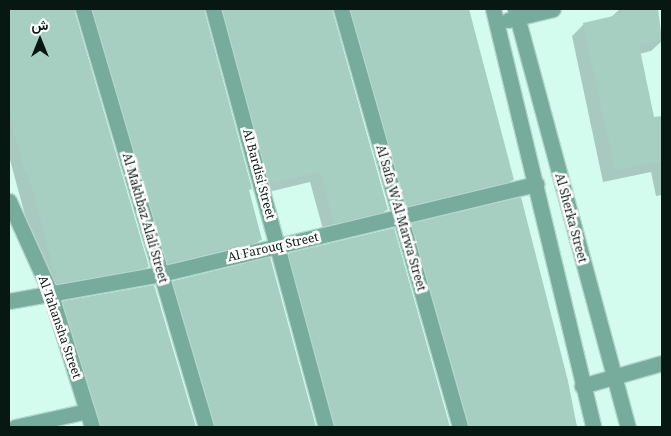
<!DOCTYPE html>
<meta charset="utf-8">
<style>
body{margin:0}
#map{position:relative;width:671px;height:436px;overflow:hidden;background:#d3fcef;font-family:"Noto Serif",Vazirmatn,serif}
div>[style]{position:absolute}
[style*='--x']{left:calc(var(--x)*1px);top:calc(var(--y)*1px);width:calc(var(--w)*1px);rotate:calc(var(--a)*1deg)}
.shadow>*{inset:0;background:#0003}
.building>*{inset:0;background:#a6cfc2}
.roads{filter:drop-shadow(1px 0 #b2d7cc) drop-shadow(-1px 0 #b2d7cc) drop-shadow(0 1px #b2d7cc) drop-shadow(0 -1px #b2d7cc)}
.minor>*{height:15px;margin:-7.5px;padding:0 7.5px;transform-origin:7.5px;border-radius:7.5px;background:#77ab9b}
span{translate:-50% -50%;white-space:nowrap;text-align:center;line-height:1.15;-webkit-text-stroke:5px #fff;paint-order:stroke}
.street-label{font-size:12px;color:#071712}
.frame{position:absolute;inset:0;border:10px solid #071712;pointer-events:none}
.north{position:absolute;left:15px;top:15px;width:50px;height:50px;-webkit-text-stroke:4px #fff;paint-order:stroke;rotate:0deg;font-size:14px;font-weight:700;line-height:20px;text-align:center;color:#071712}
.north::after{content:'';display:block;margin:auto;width:18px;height:22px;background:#071712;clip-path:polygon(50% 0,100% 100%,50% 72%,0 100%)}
</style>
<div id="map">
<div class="shadow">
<div style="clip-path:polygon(9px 9px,468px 9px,513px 179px,502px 190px,396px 215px,337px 12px,330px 11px,387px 209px,376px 220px,324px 233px,310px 182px,260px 194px,209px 12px,202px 11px,251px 189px,248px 191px,260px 240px,250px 250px,157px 273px,78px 12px,72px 11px,148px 266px,137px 277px,46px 293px,9px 156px)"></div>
<div style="clip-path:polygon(620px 9px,657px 9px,662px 41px,651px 51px,639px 54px,653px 119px,662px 117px,662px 195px,656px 196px,651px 172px,603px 182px,572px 36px,584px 24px,610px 18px)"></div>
<div style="clip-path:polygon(520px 199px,577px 427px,456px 427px,402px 235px,412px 225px)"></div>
<div style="clip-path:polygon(393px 229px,449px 427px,322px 427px,278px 265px,289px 254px)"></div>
<div style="clip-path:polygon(270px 259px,315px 427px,202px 427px,163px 293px,173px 282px)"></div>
<div style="clip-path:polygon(153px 286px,195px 427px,88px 427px,52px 313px,63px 302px)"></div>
</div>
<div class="building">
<div style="clip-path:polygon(9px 9px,74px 9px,149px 267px,57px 283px,28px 173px,26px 174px,9px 114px)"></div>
<div style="clip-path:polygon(93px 9px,204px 9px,252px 189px,249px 190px,262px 240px,167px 263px)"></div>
<div style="clip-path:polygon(223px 9px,332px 9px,388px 210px,334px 223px,320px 172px,270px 184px)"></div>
<div style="clip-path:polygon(351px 9px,469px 9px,514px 180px,407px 205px)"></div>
<div style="clip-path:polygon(621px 9px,658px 9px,662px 40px,639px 45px,654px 117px,662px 116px,662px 161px,615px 170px,583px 23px,622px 14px)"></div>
<div style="clip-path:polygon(521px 197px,568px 381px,577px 427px,469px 427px,412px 223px)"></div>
<div style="clip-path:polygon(394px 228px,450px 427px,335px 427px,289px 253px)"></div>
<div style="clip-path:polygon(270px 257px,316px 427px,215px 427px,173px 281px)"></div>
<div style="clip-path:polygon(154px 285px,196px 427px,101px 427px,63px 301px)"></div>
</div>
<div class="roads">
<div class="minor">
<div style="--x:83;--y:9;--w:436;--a:73.6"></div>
<div style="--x:213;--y:9;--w:433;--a:74.9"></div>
<div style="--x:341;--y:9;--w:435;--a:74.1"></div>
<div style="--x:493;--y:9;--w:430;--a:76.5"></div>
<div style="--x:515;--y:9;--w:433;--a:74.9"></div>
<div style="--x:508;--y:20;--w:46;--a:-13.7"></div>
<div style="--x:9;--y:201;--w:100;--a:65.7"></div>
<div style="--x:50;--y:292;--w:141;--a:72.7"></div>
<div style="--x:9;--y:301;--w:154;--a:-10.1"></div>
<div style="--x:161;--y:274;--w:386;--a:-13.5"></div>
<div style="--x:582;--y:386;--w:83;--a:-16"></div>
<div style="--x:15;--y:427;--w:74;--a:-12.5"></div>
</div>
</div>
<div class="street-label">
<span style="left:259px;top:174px;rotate:75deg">Al Bardisi Street</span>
<span style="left:145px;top:218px;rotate:74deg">Al Makhbaz Alali Street</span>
<span style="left:401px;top:218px;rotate:74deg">Al Safa W Al Marwa Street</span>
<span style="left:571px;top:218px;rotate:75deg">Al Sherka Street</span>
<span style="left:273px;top:247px;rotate:-13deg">Al Farouq Street</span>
<span style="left:60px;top:327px;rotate:71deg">Al Tahansha Street</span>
</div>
<div class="frame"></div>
<div class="north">ش</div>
</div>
